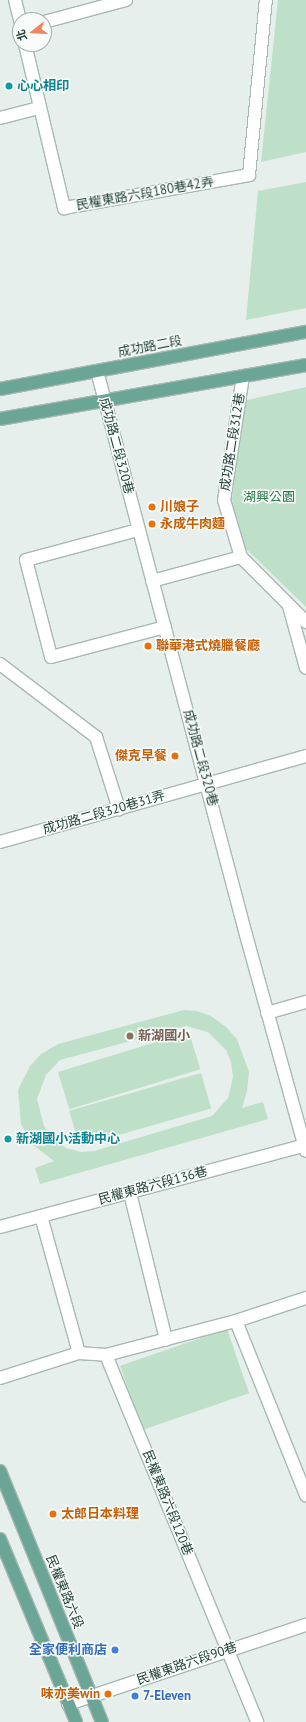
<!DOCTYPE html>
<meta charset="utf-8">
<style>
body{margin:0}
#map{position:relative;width:306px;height:1722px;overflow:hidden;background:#e6efeb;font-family:"PT Sans","Noto Sans TC",sans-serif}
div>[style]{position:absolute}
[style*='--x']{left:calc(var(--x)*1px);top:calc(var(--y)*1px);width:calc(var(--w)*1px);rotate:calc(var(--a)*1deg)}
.green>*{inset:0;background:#bfe0c8;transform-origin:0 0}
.roads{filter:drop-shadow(1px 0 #a8b8b2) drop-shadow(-1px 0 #a8b8b2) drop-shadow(0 1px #a8b8b2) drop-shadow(0 -1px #a8b8b2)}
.minor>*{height:12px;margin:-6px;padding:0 6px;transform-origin:6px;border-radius:6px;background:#fff}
.major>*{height:12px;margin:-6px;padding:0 6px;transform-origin:6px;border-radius:6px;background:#6aa596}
.dots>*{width:11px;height:11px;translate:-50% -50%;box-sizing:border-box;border:2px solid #f7fbf9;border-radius:50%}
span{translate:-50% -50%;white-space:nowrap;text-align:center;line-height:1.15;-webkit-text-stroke:3px #f7fbf9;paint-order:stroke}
.culture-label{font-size:13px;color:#0d838f;font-weight:700}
.left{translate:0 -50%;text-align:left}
.street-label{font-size:13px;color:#24423a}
.park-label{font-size:13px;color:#2d7a4b}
.food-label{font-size:13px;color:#c56008;font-weight:700}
.right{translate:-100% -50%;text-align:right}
.education-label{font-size:13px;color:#785e54;font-weight:700}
.shop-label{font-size:13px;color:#366cbe;font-weight:700}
.north{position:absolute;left:12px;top:12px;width:40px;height:40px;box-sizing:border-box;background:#f7fbf9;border:1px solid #a3b1ad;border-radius:50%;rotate:253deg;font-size:11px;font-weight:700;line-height:16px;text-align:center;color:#24423a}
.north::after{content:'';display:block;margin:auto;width:14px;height:18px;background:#f4845f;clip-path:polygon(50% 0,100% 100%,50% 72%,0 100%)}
</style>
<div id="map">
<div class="green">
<div style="clip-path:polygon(278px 0,306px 0,306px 152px,261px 162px)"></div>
<div style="clip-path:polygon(306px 182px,306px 308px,246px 320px,258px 191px)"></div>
<div style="clip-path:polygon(306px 387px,306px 607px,239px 542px,232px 499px,243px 401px)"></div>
<div style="clip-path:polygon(evenodd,184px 1010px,197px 1011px,211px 1016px,226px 1027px,237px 1039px,249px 1072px,247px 1091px,242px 1108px,263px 1102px,268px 1119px,40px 1184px,35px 1168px,54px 1161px,32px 1144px,21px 1124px,18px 1090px,30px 1066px,41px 1054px,58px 1044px,184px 1010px,186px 1026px,208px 1032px,226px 1050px,231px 1062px,233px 1077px,228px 1098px,212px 1116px,94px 1151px,81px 1152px,66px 1148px,54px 1139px,44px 1126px,37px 1099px,46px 1075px,60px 1060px,186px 1026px)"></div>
<div style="left:189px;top:1032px;width:39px;height:137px;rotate:73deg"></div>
<div style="left:201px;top:1073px;width:37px;height:137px;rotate:74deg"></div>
<div style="left:227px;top:1329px;width:68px;height:113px;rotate:71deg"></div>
</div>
<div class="roads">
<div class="minor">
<div style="--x:15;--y:0;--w:21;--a:76"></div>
<div style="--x:44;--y:22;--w:85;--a:-15"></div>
<div style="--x:25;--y:44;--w:169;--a:76.6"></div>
<div style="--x:64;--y:208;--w:188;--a:-10.1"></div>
<div style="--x:249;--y:175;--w:176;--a:-84.5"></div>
<div style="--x:0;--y:118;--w:40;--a:-14.4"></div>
<div style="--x:97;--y:371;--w:583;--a:75.2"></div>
<div style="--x:246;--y:935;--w:224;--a:74.5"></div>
<div style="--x:243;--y:376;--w:125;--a:98.7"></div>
<div style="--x:224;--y:500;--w:59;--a:73.4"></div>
<div style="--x:241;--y:557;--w:92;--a:45"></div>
<div style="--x:138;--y:530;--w:116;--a:165"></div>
<div style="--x:26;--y:560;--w:100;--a:75.5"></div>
<div style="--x:51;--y:657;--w:118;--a:-14.7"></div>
<div style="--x:152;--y:581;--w:92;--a:-15.1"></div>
<div style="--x:289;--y:606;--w:64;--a:74.7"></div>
<div style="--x:0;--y:664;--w:121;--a:37.2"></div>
<div style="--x:96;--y:737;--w:76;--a:72.3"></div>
<div style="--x:0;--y:842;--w:318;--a:-15.7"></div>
<div style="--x:267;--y:1013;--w:41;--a:-15.8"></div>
<div style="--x:130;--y:1193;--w:151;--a:76.2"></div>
<div style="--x:41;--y:1216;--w:142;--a:74.5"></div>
<div style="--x:0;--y:1227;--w:317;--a:-15"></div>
<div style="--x:236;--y:1321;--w:188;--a:68.1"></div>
<div style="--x:106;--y:1355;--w:134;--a:-14.7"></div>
<div style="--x:236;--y:1321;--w:74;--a:-18.2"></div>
<div style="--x:0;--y:1378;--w:83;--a:-17.6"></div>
<div style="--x:79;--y:1353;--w:27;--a:4"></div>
<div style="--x:106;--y:1355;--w:397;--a:67.6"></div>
<div style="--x:68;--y:1704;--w:251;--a:-18.4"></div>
</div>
<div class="major">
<div style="--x:0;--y:389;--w:311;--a:-10.6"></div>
<div style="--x:0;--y:419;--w:311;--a:-10"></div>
<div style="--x:0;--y:1471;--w:271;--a:67.9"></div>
<div style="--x:0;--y:1539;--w:198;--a:67.4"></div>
</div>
</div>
<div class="dots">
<div style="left:9px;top:86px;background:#0f9aa8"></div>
<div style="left:152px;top:507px;background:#e8710a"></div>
<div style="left:152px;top:524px;background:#e8710a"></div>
<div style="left:148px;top:646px;background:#e8710a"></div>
<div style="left:175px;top:756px;background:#e8710a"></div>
<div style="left:130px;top:1036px;background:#8d6e63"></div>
<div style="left:8px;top:1139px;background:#0f9aa8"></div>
<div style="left:53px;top:1514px;background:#e8710a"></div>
<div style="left:115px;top:1650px;background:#3f7fe0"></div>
<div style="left:108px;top:1694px;background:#e8710a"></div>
<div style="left:135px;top:1696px;background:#3f7fe0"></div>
</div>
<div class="culture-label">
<span class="left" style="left:17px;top:86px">心心相印</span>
<span class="left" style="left:16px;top:1139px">新湖國小活動中心</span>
</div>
<div class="street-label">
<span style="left:145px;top:194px;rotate:-10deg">民權東路六段180巷42弄</span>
<span style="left:150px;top:347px;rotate:-11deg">成功路二段</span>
<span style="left:233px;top:442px;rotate:-81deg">成功路二段312巷</span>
<span style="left:116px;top:446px;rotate:75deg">成功路二段320巷</span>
<span style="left:200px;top:758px;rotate:75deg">成功路二段320巷</span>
<span style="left:104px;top:813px;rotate:-16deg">成功路二段320巷31弄</span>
<span style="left:153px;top:1186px;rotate:-15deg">民權東路六段136巷</span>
<span style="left:167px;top:1503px;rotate:68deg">民權東路六段120巷</span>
<span style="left:64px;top:1592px;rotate:68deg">民權東路六段</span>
<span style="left:187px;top:1664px;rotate:-19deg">民權東路六段90巷</span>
</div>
<div class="park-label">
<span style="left:269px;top:497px">湖興公園</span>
</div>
<div class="food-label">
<span class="left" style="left:160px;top:507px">川娘子</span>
<span class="left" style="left:160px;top:524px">永成牛肉麵</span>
<span class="left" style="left:156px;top:646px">聯華港式燒臘餐廳</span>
<span class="right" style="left:167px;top:756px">傑克早餐</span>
<span class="left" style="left:61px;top:1514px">太郎日本料理</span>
<span class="right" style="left:100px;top:1694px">味亦美win</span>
</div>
<div class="education-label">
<span class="left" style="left:138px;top:1036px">新湖國小</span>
</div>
<div class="shop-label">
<span class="right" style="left:107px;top:1650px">全家便利商店</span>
<span class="left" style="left:143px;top:1696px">7-Eleven</span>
</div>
<div class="north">北</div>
</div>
